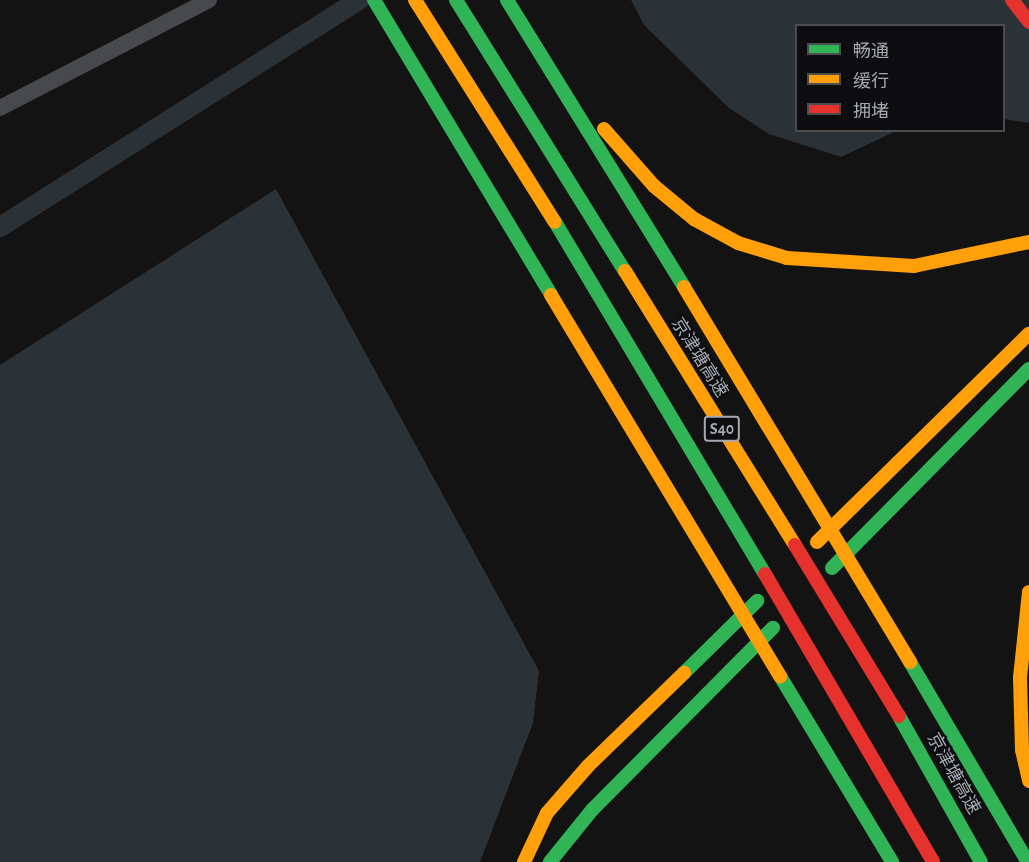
<!DOCTYPE html>
<meta charset="utf-8">
<style>
body{margin:0}
#map{position:relative;width:1029px;height:862px;overflow:hidden;background:#131313;font-family:"Alegreya Sans","Noto Sans SC",sans-serif}
div>[style]{position:absolute}
[style*='--x']{left:calc(var(--x)*1px);top:calc(var(--y)*1px);width:calc(var(--w)*1px);rotate:calc(var(--a)*1deg)}
.water>*{inset:0;background:#2b3237}
.canal>*{height:20px;margin:-10px;padding:0 10px;transform-origin:10px;border-radius:10px;background:#2b3237}
.street>*{height:16px;margin:-8px;padding:0 8px;transform-origin:8px;border-radius:8px;background:#47494c}
.fast>*{height:14px;margin:-7px;padding:0 7px;transform-origin:7px;border-radius:7px;background:#30b455}
.slow>*{height:14px;margin:-7px;padding:0 7px;transform-origin:7px;border-radius:7px;background:#ff9f0a}
.jam>*{height:14px;margin:-7px;padding:0 7px;transform-origin:7px;border-radius:7px;background:#e5322d}
span{translate:-50% -50%;white-space:nowrap;text-align:center;line-height:1.15;-webkit-text-stroke:4.5px #0d0d0f;paint-order:stroke}
.shield-label span{padding:2px 4px;background:#0d0d0f;border:2px solid;border-radius:4px;-webkit-text-stroke-width:0}
.shield-label{font-size:16px;color:#a5aab2;font-weight:700}
.street-label{font-size:18px;color:#a5aab2}
.legend{position:absolute;left:795px;top:24px;width:210px;height:108px;box-sizing:border-box;background:#0d0d0f;border:2px solid #4a4c50;margin:0;padding:8px 10px;list-style:none;font-size:18px;color:#a5aab2}
.legend li{display:flex;align-items:center;gap:12px;height:30px}
.legend b{width:30px;border:2px solid #4a4c50}
</style>
<div id="map">
<div class="water">
<div style="clip-path:polygon(631px 0,1029px 0,1029px 123px,1004px 119px,1004px 26px,796px 26px,796px 130px,896px 131px,841px 157px,769px 134px,729px 108px,644px 25px)"></div>
<div style="clip-path:polygon(276px 189px,539px 671px,533px 723px,480px 862px,0 862px,0 365px)"></div>
</div>
<div class="canal">
<div style="--x:0;--y:227;--w:425;--a:-32.3"></div>
</div>
<div class="street">
<div style="--x:0;--y:108;--w:235;--a:-27.3"></div>
</div>
<div class="fast">
<div style="--x:374;--y:0;--w:344;--a:59"></div>
<div style="--x:456;--y:0;--w:319;--a:58.1"></div>
<div style="--x:507;--y:0;--w:337;--a:58.3"></div>
<div style="--x:555;--y:222;--w:410;--a:59.2"></div>
<div style="--x:832;--y:568;--w:280;--a:-45.3"></div>
<div style="--x:910;--y:662;--w:232;--a:59.5"></div>
<div style="--x:684;--y:673;--w:103;--a:-44.6"></div>
<div style="--x:780;--y:676;--w:217;--a:58.9"></div>
<div style="--x:899;--y:716;--w:167;--a:60.7"></div>
<div style="--x:550;--y:862;--w:67;--a:-51.1"></div>
<div style="--x:592;--y:810;--w:257;--a:-45.2"></div>
</div>
<div class="slow">
<div style="--x:415;--y:0;--w:262;--a:57.8"></div>
<div style="--x:604;--y:129;--w:76;--a:48.7"></div>
<div style="--x:654;--y:186;--w:52;--a:39.5"></div>
<div style="--x:694;--y:219;--w:50;--a:28.6"></div>
<div style="--x:738;--y:243;--w:51;--a:17"></div>
<div style="--x:787;--y:258;--w:127;--a:3.6"></div>
<div style="--x:914;--y:266;--w:117;--a:-11.8"></div>
<div style="--x:625;--y:271;--w:322;--a:58.2"></div>
<div style="--x:684;--y:287;--w:438;--a:58.9"></div>
<div style="--x:551;--y:295;--w:445;--a:59"></div>
<div style="--x:817;--y:542;--w:297;--a:-44.5"></div>
<div style="--x:1029;--y:592;--w:86;--a:96"></div>
<div style="--x:1020;--y:678;--w:72;--a:88.4"></div>
<div style="--x:1022;--y:750;--w:32;--a:77"></div>
<div style="--x:524;--y:862;--w:54;--a:-64.9"></div>
<div style="--x:547;--y:813;--w:62;--a:-48.9"></div>
<div style="--x:588;--y:766;--w:134;--a:-44.1"></div>
</div>
<div class="jam">
<div style="--x:1012;--y:0;--w:28;--a:52"></div>
<div style="--x:795;--y:545;--w:200;--a:58.7"></div>
<div style="--x:765;--y:574;--w:333;--a:59.7"></div>
</div>
<div class="shield-label">
<span style="left:722px;top:429px">S40</span>
</div>
<div class="street-label">
<span style="left:699px;top:358px;rotate:58deg">京津塘高速</span>
<span style="left:953px;top:774px;rotate:61deg">京津塘高速</span>
</div>
<ul class="legend">
<li><b style="height:8px;background:#30b455"></b>畅通</li>
<li><b style="height:8px;background:#ff9f0a"></b>缓行</li>
<li><b style="height:8px;background:#e5322d"></b>拥堵</li>
</ul>
</div>
